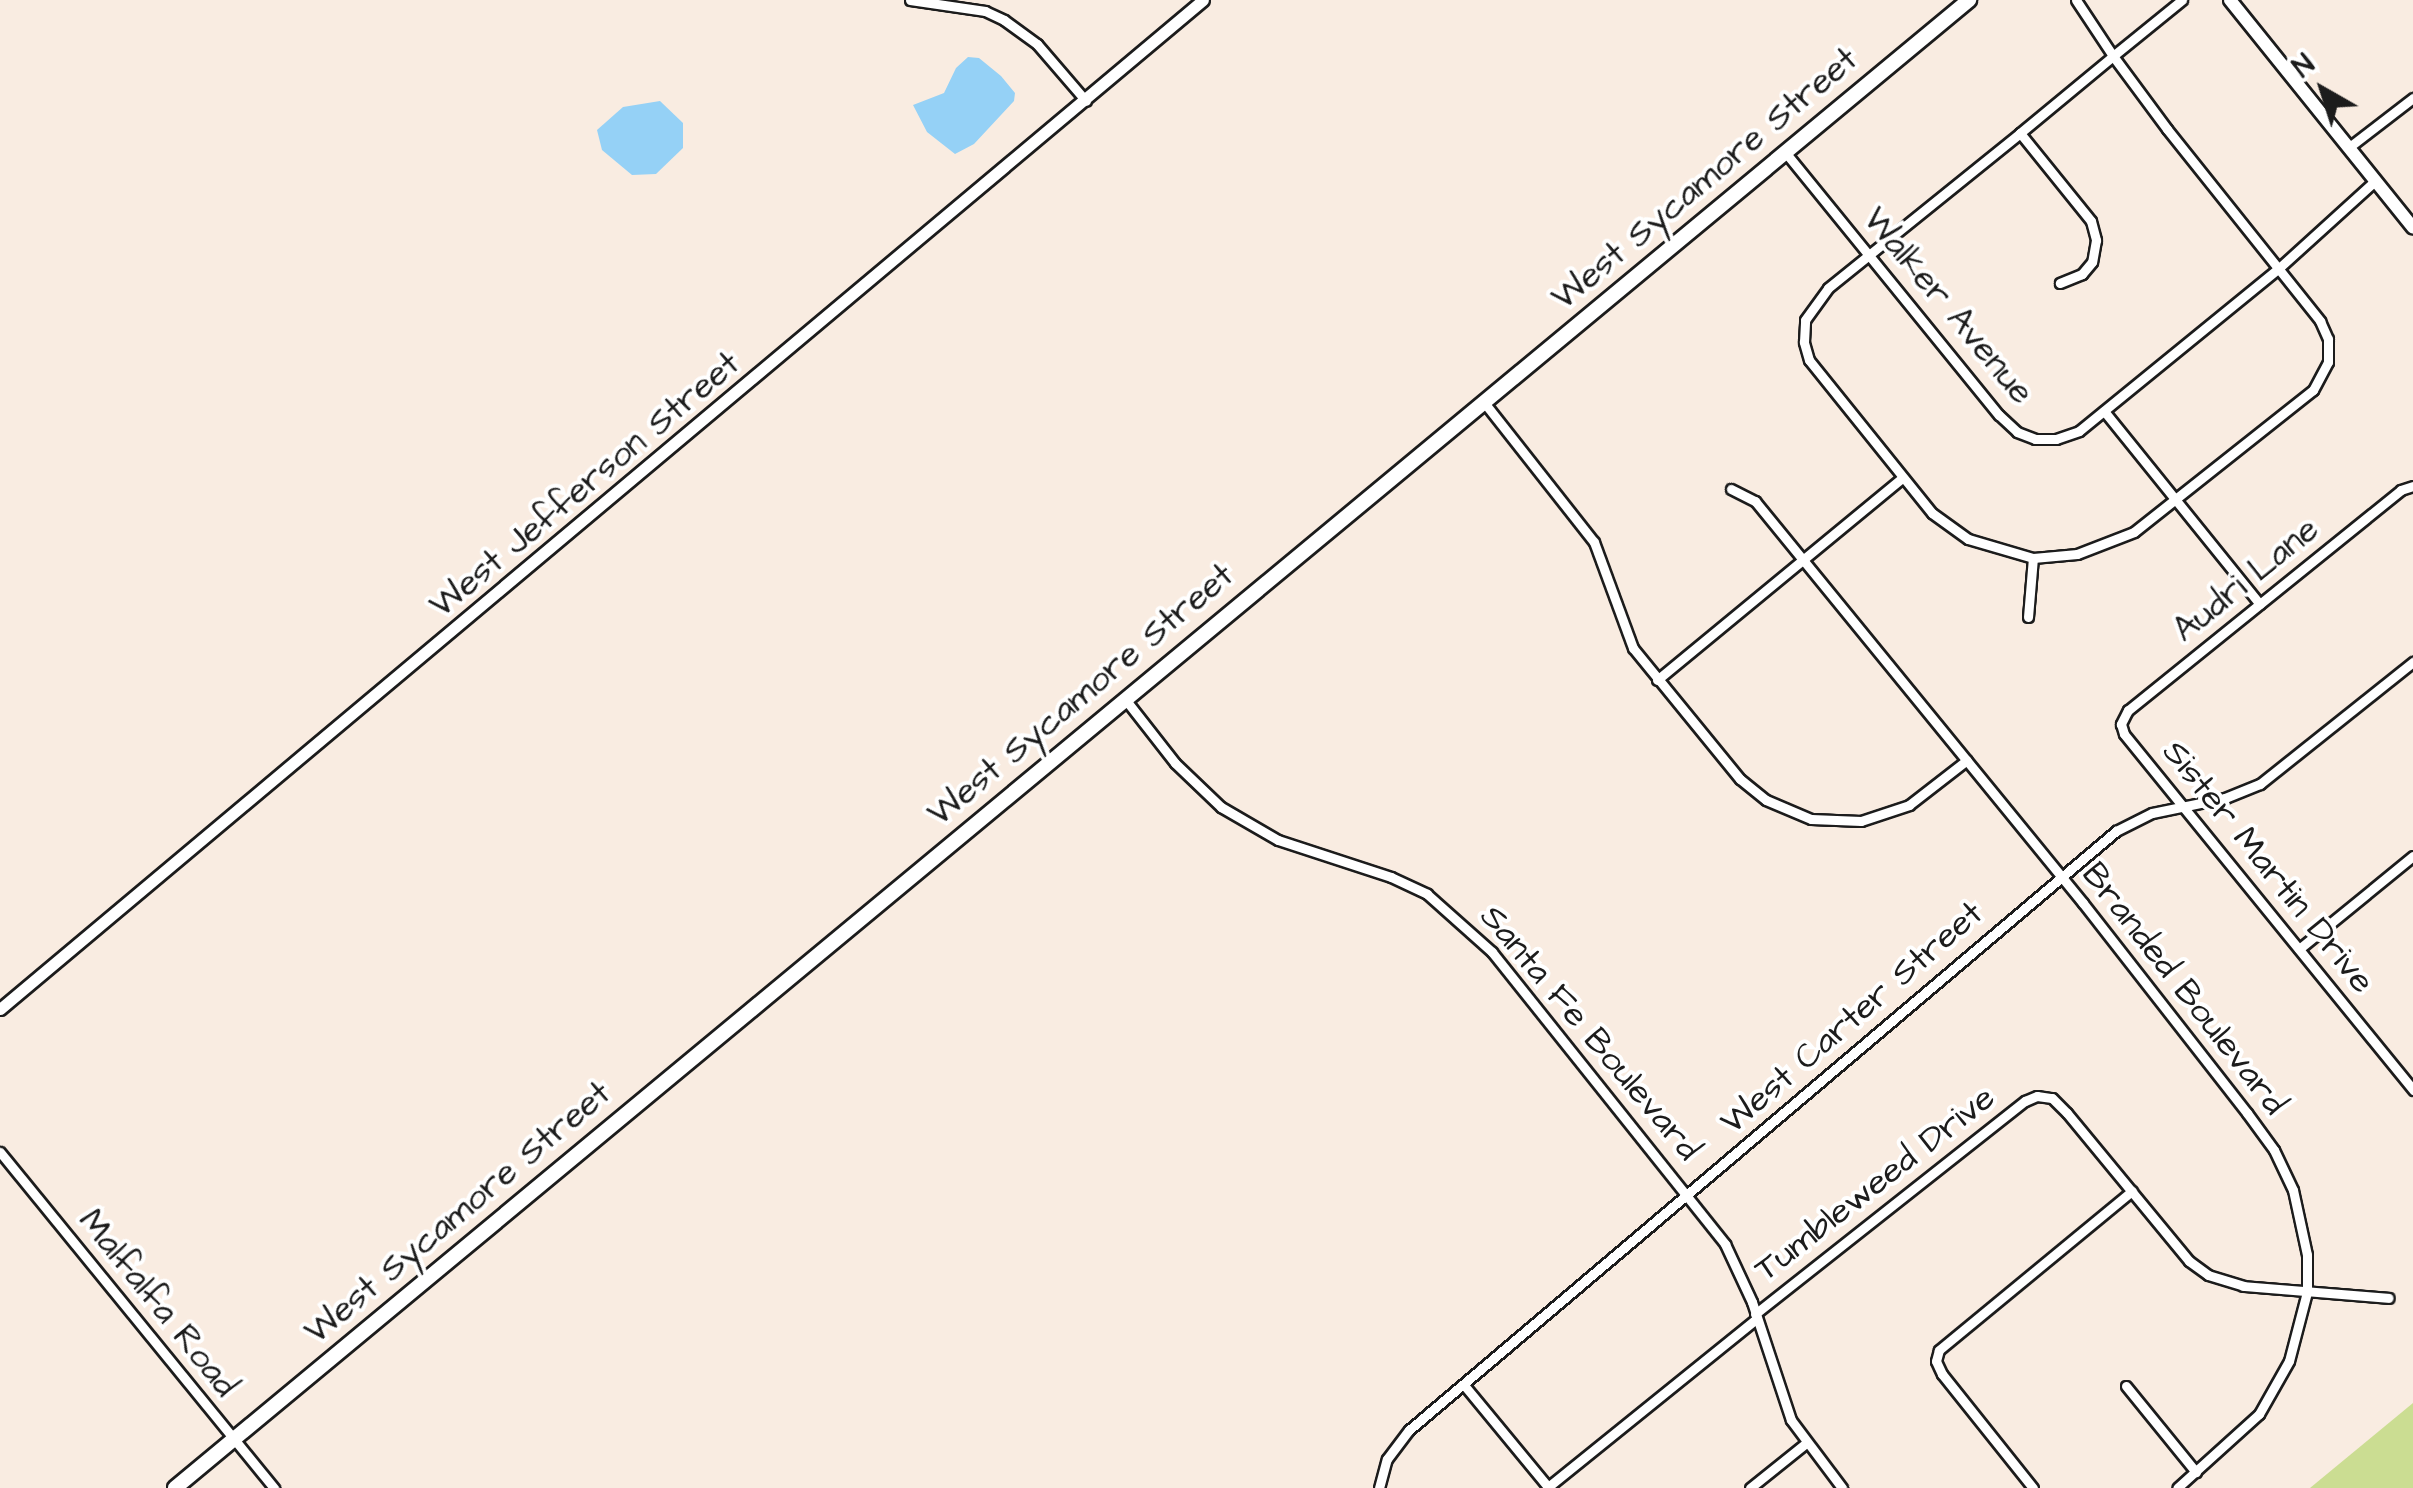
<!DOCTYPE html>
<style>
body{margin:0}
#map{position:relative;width:2413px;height:1488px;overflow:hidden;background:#f9ece1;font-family:"Architects Daughter",sans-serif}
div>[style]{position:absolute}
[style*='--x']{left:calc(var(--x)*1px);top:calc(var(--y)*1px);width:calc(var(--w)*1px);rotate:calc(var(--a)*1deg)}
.green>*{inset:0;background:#cbdd92}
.water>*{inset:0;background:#95d1f6}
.roads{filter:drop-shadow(2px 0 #1c1c1c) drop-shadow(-2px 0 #1c1c1c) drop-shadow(0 2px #1c1c1c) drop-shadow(0 -2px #1c1c1c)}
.minor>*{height:9px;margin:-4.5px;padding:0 4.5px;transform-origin:4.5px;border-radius:4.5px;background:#fff}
.tertiary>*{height:11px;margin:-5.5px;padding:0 5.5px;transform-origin:5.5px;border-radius:5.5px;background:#fff}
.secondary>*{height:12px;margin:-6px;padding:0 6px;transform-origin:6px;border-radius:6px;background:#fff}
.primary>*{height:14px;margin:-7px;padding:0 7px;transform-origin:7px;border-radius:7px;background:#fff}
span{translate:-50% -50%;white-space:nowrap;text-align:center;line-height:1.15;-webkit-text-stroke:8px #fff;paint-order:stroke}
.street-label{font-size:35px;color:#1c1c1c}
.north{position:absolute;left:2273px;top:40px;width:100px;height:100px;-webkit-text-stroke:8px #fff;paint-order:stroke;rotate:321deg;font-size:28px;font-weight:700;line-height:40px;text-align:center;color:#1c1c1c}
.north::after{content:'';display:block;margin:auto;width:35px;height:45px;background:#1c1c1c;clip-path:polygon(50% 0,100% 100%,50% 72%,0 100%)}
</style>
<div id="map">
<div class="green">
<div style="clip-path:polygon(2413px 1403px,2413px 1488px,2310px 1488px)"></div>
</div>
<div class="water">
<div style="clip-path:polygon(968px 57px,979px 58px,1001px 76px,1015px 93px,1014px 101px,974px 144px,955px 154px,927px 132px,913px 105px,944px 93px,956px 68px)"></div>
<div style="clip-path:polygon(660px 101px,683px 123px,683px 148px,656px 174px,632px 175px,602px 150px,597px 130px,623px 107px)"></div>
</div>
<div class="roads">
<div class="minor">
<div style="--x:910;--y:0;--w:76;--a:8.3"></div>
<div style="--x:985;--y:11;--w:21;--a:25"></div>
<div style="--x:1004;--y:20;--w:41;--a:36"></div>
<div style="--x:1037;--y:44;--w:75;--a:49.3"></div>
<div style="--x:2076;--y:0;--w:67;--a:56.5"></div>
<div style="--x:2113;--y:56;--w:91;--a:53.5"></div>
<div style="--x:2167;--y:129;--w:246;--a:51.4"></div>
<div style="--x:2320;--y:321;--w:20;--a:66"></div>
<div style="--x:2328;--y:339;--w:23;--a:90"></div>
<div style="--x:2328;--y:362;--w:32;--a:118"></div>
<div style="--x:2313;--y:390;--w:228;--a:141.6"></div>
<div style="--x:2134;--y:532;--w:61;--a:158.9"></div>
<div style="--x:2077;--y:554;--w:44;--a:174.8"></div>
<div style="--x:2033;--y:558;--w:68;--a:-163.7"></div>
<div style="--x:1968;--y:539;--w:44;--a:-144.2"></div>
<div style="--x:1932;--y:513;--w:196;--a:-128.8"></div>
<div style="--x:1809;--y:360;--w:19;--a:-106"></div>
<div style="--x:1804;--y:342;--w:22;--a:-87"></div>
<div style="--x:1805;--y:320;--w:39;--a:-54"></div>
<div style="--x:1828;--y:288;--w:247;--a:-38.9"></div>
<div style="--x:2020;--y:133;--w:121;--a:-39.6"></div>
<div style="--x:2113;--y:56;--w:89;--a:-39.1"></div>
<div style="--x:2020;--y:133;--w:113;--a:51.1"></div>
<div style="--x:2091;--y:221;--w:20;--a:75"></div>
<div style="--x:2096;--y:240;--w:22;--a:100"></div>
<div style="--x:2092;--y:262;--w:16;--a:130"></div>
<div style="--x:2082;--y:274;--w:24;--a:158"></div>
<div style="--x:2348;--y:148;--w:82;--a:-37.6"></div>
<div style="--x:1785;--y:152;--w:339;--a:50.9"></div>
<div style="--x:1999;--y:415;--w:25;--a:43"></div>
<div style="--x:2017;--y:432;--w:19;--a:21"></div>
<div style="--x:2035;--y:439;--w:21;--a:0"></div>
<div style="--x:2056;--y:439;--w:24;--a:-19"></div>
<div style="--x:2079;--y:431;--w:258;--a:-39.2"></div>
<div style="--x:2279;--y:268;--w:130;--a:-42.2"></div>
<div style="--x:1483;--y:401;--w:179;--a:51.8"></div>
<div style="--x:1594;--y:542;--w:113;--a:69.8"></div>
<div style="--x:1633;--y:648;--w:169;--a:50.8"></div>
<div style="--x:1740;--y:779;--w:33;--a:39"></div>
<div style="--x:1766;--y:800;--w:49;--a:22.9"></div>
<div style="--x:1811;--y:819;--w:50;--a:2.3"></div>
<div style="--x:1861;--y:821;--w:51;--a:-18.4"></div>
<div style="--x:1909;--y:805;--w:73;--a:-37.8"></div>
<div style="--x:2104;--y:411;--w:248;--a:51.1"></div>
<div style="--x:2413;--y:486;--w:13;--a:162"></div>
<div style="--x:2401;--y:490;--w:351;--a:141.1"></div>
<div style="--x:2128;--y:710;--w:16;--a:117"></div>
<div style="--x:2121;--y:724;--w:10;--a:73"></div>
<div style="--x:2124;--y:734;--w:459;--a:50.9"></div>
<div style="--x:1731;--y:489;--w:27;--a:27"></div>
<div style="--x:1755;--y:501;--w:519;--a:50.79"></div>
<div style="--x:2083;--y:903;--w:266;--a:52"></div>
<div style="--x:2247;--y:1113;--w:46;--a:53.9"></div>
<div style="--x:2274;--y:1150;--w:44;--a:64.6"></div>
<div style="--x:2293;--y:1190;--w:66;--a:77.8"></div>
<div style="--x:2307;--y:1255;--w:37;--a:90"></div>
<div style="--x:2307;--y:1292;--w:71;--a:104.6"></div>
<div style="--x:2289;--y:1361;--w:61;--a:119.5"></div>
<div style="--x:2259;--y:1414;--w:110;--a:137.9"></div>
<div style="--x:2028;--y:617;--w:59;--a:-85.2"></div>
<div style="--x:1657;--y:680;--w:316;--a:-39.5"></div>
<div style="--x:1125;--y:699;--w:81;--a:52"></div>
<div style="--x:1175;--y:763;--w:64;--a:43.7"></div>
<div style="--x:1221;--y:807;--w:66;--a:30.1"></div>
<div style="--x:1278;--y:840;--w:119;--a:18.1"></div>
<div style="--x:1391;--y:877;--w:40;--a:25"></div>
<div style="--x:1427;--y:894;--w:87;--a:41.7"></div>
<div style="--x:1492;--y:952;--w:374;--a:51.4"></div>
<div style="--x:1725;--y:1244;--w:64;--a:65"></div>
<div style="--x:1752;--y:1302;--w:124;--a:71.7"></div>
<div style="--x:1791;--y:1420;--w:85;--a:53.1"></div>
<div style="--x:2299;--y:949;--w:147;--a:-39.2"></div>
<div style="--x:0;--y:1152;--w:434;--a:50.8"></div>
<div style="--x:1755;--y:1314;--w:344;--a:-38.3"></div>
<div style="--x:2025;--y:1101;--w:13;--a:-23"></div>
<div style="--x:2037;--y:1096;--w:15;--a:8"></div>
<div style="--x:2052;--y:1098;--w:21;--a:45"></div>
<div style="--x:2067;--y:1113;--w:192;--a:50.5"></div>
<div style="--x:2189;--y:1261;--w:24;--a:36"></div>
<div style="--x:2208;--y:1275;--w:37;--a:17"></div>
<div style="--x:2243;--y:1286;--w:146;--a:4.7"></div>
<div style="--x:1464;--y:1385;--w:134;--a:50.5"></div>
<div style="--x:2126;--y:1386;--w:111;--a:50.9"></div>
<div style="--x:1548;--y:1487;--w:267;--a:-38.9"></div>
<div style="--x:1379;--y:1488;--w:30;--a:-75"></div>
<div style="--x:1387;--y:1459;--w:36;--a:-53"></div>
<div style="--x:1409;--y:1430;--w:927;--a:-40.27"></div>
<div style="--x:2116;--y:831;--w:40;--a:-26.6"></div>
<div style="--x:2152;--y:813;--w:75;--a:-11.6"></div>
<div style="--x:2225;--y:798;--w:38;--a:-22"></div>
<div style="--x:2260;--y:784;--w:196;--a:-38.6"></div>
<div style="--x:1750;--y:1488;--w:72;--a:-38.8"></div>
<div style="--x:2033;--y:1488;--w:146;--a:-128.6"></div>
<div style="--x:1942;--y:1374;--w:14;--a:-115"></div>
<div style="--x:1936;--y:1361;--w:11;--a:-75"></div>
<div style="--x:1939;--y:1350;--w:250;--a:-39.5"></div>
</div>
<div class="tertiary">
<div style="--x:0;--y:1009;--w:1570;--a:-39.99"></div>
</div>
<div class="secondary">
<div style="--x:2230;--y:0;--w:292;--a:51.2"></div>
</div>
<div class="primary">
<div style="--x:175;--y:1488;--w:2331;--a:-39.67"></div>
</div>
</div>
<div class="street-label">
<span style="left:1705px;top:179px;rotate:-40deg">West Sycamore Street</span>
<span style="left:1948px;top:306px;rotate:50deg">Walker Avenue</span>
<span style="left:585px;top:485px;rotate:-40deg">West Jefferson Street</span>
<span style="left:2246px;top:580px;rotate:-39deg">Audri Lane</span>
<span style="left:1081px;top:695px;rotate:-40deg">West Sycamore Street</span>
<span style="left:2268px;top:867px;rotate:51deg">Sister Martin Drive</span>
<span style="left:2184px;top:989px;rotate:52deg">Branded Boulevard</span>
<span style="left:1852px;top:1018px;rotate:-41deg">West Carter Street</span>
<span style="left:1590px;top:1033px;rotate:50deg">Santa Fe Boulevard</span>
<span style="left:1875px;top:1184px;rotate:-38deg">Tumbleweed Drive</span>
<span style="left:458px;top:1213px;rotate:-40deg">West Sycamore Street</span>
<span style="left:158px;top:1303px;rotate:51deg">Malfalfa Road</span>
</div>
<div class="north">N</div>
</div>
